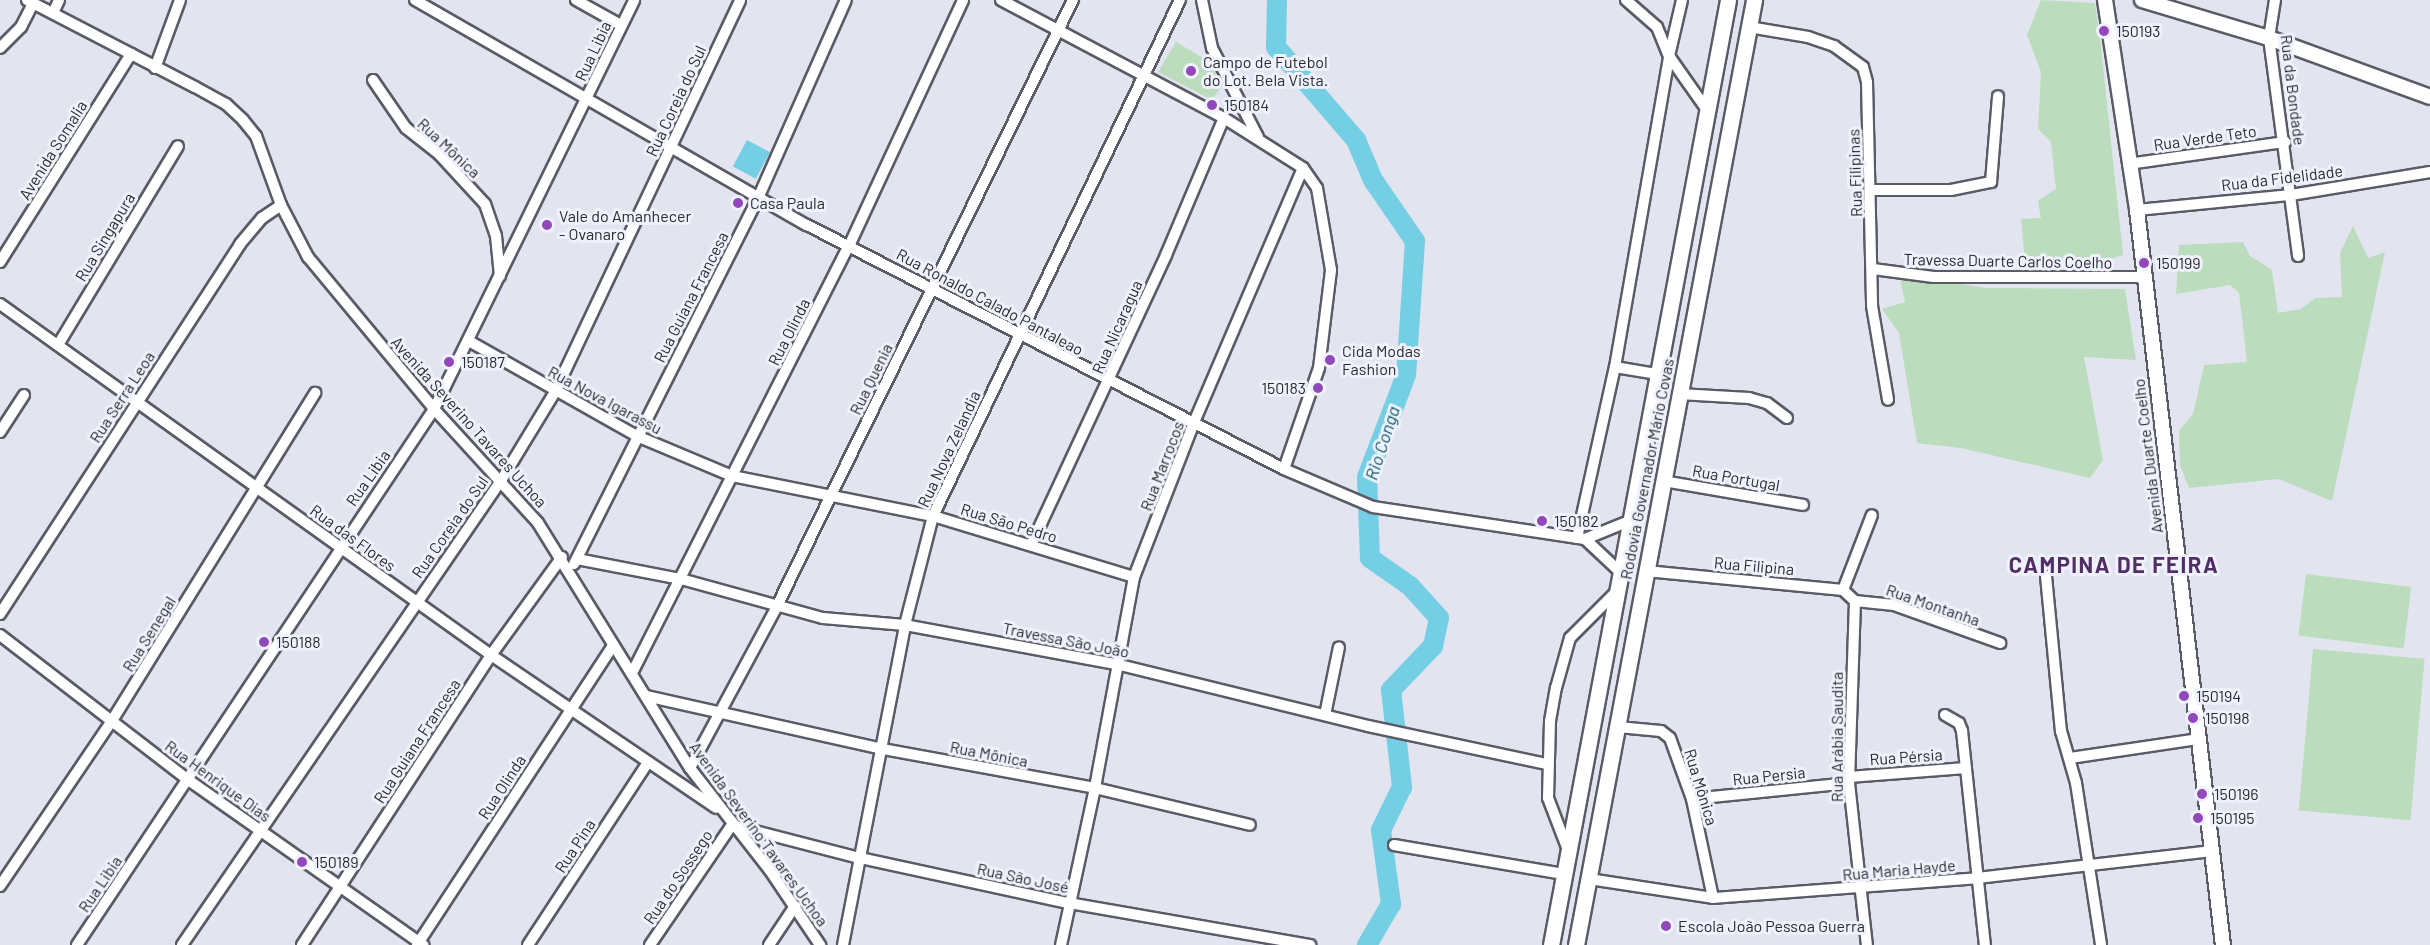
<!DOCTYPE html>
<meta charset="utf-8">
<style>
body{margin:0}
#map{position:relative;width:2430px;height:945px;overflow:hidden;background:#e2e4f0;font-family:Barlow,sans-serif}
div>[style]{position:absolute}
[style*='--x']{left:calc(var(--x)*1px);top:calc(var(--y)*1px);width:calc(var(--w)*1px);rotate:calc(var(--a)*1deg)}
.green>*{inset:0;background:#bcddbd;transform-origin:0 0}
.water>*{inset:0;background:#74cee4;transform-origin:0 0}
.river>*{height:20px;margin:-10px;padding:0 10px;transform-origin:10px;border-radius:10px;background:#74cee4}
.roads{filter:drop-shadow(2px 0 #595b65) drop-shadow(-2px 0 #595b65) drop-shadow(0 2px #595b65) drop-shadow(0 -2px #595b65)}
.minor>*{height:10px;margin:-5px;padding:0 5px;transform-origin:5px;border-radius:5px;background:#fff}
.major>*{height:14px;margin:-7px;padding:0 7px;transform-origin:7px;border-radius:7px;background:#fff}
.highway>*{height:15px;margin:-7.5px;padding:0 7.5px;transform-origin:7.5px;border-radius:7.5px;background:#fff}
.dots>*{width:16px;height:16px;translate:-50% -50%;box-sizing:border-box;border:3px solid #eff2fd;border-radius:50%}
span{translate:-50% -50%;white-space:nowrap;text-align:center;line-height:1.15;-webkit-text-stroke:6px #eff2fd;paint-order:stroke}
.poi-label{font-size:16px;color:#2a2b2f}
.left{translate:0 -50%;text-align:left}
.right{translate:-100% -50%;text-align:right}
.street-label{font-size:16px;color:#2a2b2f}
.water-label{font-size:18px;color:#095968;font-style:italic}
.district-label{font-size:22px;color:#522e67;font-weight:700;letter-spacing:1.5px}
</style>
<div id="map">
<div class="green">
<div style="clip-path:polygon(2041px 0,2095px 3px,2101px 47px,2123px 255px,2079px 268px,2025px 265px,2021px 219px,2041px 218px,2038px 201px,2056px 189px,2051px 142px,2038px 129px,2041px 72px,2027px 35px)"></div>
<div style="clip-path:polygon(1176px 42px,1222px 69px,1226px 80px,1212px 100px,1158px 72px)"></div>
<div style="clip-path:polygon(2353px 226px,2368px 258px,2385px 252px,2332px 501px,2279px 479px,2189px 488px,2180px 465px,2179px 431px,2193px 414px,2204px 365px,2247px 362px,2239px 293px,2230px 285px,2176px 294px,2179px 245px,2243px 242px,2250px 256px,2272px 270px,2278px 313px,2301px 309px,2315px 298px,2342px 297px,2340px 253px)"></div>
<div style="clip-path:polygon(1899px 273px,1985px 288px,2125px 289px,2136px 360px,2084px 357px,2103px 460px,2090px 478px,1961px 448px,1917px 443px,1899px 333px,1882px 309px,1905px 302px)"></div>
<div style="left:2306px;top:574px;width:106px;height:62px;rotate:7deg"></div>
<div style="left:2313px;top:649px;width:112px;height:162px;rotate:5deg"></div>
</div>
<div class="water">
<div style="left:747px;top:140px;width:26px;height:30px;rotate:28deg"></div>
</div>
<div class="river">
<div style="--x:1277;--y:0;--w:47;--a:91.2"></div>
<div style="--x:1276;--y:47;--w:123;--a:49.3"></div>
<div style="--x:1356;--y:140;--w:43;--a:67"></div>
<div style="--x:1373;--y:180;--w:74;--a:55.5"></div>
<div style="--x:1415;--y:241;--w:134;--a:93.8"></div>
<div style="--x:1406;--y:375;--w:109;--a:110.9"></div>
<div style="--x:1367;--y:477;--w:81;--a:87.9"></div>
<div style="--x:1370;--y:558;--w:49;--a:35"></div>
<div style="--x:1410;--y:586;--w:43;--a:47.8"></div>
<div style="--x:1439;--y:618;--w:29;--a:102"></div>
<div style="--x:1433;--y:646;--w:61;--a:133.7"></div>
<div style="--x:1391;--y:690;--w:98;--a:83.5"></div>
<div style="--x:1402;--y:787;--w:48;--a:116"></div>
<div style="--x:1381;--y:830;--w:75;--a:82.3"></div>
<div style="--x:1391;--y:904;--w:48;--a:120.3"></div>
</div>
<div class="roads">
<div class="minor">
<div style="--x:27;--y:0;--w:189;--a:27.4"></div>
<div style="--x:195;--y:87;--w:35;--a:29"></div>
<div style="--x:226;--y:104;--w:23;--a:43"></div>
<div style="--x:243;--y:120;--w:21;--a:51"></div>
<div style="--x:256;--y:136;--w:73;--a:70.1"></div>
<div style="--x:281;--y:205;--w:59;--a:62.6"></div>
<div style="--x:308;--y:257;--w:197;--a:50.3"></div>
<div style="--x:434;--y:409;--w:154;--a:47.6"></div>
<div style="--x:538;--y:523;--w:288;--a:58.2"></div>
<div style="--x:690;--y:768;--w:128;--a:52"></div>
<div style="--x:769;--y:869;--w:92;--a:56.1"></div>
<div style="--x:415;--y:0;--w:452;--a:29.9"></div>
<div style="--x:807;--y:225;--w:536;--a:27.09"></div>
<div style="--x:1284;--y:469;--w:97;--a:23.1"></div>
<div style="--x:1373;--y:507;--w:214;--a:8.6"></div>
<div style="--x:576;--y:0;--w:51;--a:29.1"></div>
<div style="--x:1001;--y:0;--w:252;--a:27.9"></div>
<div style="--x:1224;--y:118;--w:93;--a:32.3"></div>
<div style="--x:1303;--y:168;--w:280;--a:113.2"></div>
<div style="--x:1193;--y:425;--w:163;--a:111.2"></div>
<div style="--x:1134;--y:577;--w:215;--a:100.5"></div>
<div style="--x:1095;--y:788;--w:161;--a:102.2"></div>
<div style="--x:1202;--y:0;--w:49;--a:78.2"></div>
<div style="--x:1212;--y:48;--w:100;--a:62.7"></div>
<div style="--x:1626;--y:0;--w:41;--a:41.1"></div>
<div style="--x:1657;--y:27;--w:31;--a:68"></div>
<div style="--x:1669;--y:56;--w:66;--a:54.9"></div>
<div style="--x:2275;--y:0;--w:38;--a:99"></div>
<div style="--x:2269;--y:38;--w:220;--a:82.4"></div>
<div style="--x:53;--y:13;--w:14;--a:-65"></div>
<div style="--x:1749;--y:27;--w:60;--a:9.6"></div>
<div style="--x:1808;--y:37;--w:28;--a:19"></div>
<div style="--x:1834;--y:46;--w:36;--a:36"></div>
<div style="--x:1863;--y:67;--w:16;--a:75"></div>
<div style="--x:1867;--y:82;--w:224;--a:88.7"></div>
<div style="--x:1872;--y:306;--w:95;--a:80.3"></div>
<div style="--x:0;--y:48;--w:30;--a:-45"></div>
<div style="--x:21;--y:27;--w:27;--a:-63"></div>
<div style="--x:155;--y:68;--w:72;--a:-69.8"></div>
<div style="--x:373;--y:80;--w:58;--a:55.5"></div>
<div style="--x:406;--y:128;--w:42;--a:38.2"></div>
<div style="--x:439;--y:154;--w:68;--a:47.4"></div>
<div style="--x:485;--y:204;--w:34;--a:71"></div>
<div style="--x:496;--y:236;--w:40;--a:84.3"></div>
<div style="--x:2128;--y:164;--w:159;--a:-8"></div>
<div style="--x:1870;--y:190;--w:81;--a:0"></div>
<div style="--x:1951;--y:190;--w:41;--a:-11.3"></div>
<div style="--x:1991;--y:182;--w:86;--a:-85.3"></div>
<div style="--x:2137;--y:210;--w:155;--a:-5.6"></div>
<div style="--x:2291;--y:195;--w:141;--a:-9.4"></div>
<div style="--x:0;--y:262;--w:246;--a:-57.8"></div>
<div style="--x:1873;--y:269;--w:61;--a:7.6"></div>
<div style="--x:1933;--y:277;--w:211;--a:0"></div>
<div style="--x:0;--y:304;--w:604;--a:35.56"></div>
<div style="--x:491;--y:655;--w:272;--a:34.2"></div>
<div style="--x:469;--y:341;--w:193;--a:29.5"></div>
<div style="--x:637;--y:436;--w:103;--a:22.8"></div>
<div style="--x:732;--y:476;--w:205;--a:11.3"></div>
<div style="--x:933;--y:516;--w:210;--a:16.9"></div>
<div style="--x:58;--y:345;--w:232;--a:-58.9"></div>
<div style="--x:1615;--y:367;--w:43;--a:9.5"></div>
<div style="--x:1679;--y:394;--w:70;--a:3.3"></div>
<div style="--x:1749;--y:398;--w:19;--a:16"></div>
<div style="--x:1767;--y:403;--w:25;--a:37"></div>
<div style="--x:0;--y:432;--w:44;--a:-57"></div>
<div style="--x:1284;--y:469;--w:107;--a:-70.9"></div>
<div style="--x:1319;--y:368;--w:99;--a:-83"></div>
<div style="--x:1331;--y:270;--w:83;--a:-99.7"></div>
<div style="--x:1317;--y:188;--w:24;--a:-125"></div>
<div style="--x:1663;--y:481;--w:142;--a:9.7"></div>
<div style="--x:1577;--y:538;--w:175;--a:-77.5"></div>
<div style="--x:1615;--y:367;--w:316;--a:-80.1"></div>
<div style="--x:1669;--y:56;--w:57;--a:-76.9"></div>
<div style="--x:1585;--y:539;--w:48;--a:-22.2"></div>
<div style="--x:1585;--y:539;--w:48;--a:43.3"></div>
<div style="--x:1031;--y:545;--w:320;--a:-65"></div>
<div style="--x:1166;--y:255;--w:149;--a:-67.1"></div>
<div style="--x:577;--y:559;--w:106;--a:10.9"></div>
<div style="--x:681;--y:579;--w:147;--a:15.4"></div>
<div style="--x:823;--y:618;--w:82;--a:4.9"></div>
<div style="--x:905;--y:625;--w:219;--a:10.5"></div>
<div style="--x:1120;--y:665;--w:255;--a:13.8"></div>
<div style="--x:1368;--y:726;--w:183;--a:12"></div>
<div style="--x:574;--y:564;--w:412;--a:-63.3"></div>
<div style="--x:759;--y:196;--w:214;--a:-66.1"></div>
<div style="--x:1646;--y:571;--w:198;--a:5.5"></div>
<div style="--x:1843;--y:590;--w:16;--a:43"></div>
<div style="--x:2046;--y:576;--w:156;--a:84.5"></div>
<div style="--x:2061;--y:731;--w:54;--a:73.9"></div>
<div style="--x:2076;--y:783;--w:164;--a:81.2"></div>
<div style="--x:1843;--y:590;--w:80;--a:-68.9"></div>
<div style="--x:1855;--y:601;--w:182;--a:91.9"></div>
<div style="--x:1849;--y:783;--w:163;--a:83.7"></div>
<div style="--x:1855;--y:601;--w:39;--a:6"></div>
<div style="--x:1894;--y:605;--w:113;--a:19.7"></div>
<div style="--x:0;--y:614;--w:441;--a:-57"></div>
<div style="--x:240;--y:244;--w:34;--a:-50"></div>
<div style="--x:262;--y:218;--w:23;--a:-34"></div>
<div style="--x:0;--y:635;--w:236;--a:37.6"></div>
<div style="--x:187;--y:779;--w:289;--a:35.1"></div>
<div style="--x:632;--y:673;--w:479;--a:-63.1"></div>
<div style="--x:849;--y:246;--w:271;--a:-65.1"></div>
<div style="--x:646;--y:696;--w:243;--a:12.6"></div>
<div style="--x:883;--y:749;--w:216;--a:10.4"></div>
<div style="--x:1095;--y:788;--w:159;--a:13.4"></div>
<div style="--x:1325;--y:715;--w:69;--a:-78.4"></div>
<div style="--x:1945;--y:715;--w:16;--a:30"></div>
<div style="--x:1959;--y:723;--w:9;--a:69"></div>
<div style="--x:1962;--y:731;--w:215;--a:83.9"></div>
<div style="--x:1618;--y:727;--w:43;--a:5.3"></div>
<div style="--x:1661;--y:731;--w:11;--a:38"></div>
<div style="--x:1670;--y:738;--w:65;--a:70.2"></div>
<div style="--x:1692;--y:799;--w:101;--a:78"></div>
<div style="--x:2070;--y:758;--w:129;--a:-8.4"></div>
<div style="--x:690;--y:768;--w:182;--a:-61.7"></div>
<div style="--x:776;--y:608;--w:677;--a:-63.97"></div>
<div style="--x:1849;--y:777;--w:117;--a:-4.4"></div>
<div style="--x:1692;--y:799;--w:158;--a:-5.8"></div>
<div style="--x:1394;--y:845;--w:172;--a:9.7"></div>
<div style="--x:1568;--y:850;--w:56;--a:-111"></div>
<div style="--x:1548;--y:798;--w:77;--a:-88.5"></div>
<div style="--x:1550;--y:721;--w:34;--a:-80"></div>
<div style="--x:1556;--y:688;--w:52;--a:-74.4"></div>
<div style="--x:1570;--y:638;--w:65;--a:-45"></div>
<div style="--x:1589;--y:879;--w:125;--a:8.7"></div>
<div style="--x:1713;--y:898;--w:266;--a:-4.3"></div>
<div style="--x:1978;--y:878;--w:235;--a:-6.6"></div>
<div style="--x:0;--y:886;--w:202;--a:-55.9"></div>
<div style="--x:113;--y:719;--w:384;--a:-58.2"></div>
<div style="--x:77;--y:945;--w:644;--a:-56.33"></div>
<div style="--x:434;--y:409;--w:455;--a:-63.9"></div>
<div style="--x:182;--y:945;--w:565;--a:-55.52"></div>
<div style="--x:502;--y:479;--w:102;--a:-58.7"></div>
<div style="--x:555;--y:392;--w:433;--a:-64.7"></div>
<div style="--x:302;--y:945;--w:346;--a:-56.9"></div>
<div style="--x:491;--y:655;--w:121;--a:-54.1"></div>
<div style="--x:417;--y:945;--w:358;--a:-56.8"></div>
<div style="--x:528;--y:945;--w:217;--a:-56.7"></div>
<div style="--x:650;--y:945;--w:145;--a:-55.7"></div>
<div style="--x:732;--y:825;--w:132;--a:14.5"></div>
<div style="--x:860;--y:858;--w:214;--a:12.2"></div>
<div style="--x:1069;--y:903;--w:245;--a:9.9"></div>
<div style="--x:769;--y:945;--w:47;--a:-56.3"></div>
<div style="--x:843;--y:945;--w:326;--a:-79"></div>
<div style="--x:905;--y:625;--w:113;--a:-75.6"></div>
<div style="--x:933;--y:516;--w:572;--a:-64.42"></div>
</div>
<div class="major">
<div style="--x:2105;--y:0;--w:212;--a:81.3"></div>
<div style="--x:2137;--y:210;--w:740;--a:83.33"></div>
<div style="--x:2142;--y:0;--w:133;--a:16.7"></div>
<div style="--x:2269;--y:38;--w:171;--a:20.1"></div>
</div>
<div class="highway">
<div style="--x:1551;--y:945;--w:961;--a:-79.39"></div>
<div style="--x:1576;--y:945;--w:962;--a:-79.33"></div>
</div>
</div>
<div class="dots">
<div style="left:2104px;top:31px;background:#9148ba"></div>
<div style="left:1191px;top:71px;background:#9148ba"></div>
<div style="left:1212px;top:105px;background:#9148ba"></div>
<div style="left:738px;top:203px;background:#9148ba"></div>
<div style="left:547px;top:225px;background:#9148ba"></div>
<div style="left:2144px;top:263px;background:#9148ba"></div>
<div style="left:1330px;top:360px;background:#9148ba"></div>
<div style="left:449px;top:362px;background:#9148ba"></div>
<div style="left:1318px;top:388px;background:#9148ba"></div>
<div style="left:1542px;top:521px;background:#9148ba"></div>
<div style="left:264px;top:642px;background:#9148ba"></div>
<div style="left:2184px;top:696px;background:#9148ba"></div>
<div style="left:2193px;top:718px;background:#9148ba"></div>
<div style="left:2202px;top:794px;background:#9148ba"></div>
<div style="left:2198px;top:818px;background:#9148ba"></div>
<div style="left:302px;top:862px;background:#9148ba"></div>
<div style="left:1666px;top:926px;background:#9148ba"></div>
</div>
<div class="poi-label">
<span class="left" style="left:2116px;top:31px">150193</span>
<span class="left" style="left:1203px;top:71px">Campo de Futebol<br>do Lot. Bela Vista.</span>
<span class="left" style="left:1224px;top:105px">150184</span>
<span class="left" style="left:750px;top:203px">Casa Paula</span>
<span class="left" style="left:559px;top:225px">Vale do Amanhecer<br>- Ovanaro</span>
<span class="left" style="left:2156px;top:263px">150199</span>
<span class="left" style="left:1342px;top:360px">Cida Modas<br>Fashion</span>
<span class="left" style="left:461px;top:362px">150187</span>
<span class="right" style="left:1306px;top:388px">150183</span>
<span class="left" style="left:1554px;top:521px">150182</span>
<span class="left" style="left:276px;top:642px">150188</span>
<span class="left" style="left:2196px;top:696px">150194</span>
<span class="left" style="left:2205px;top:718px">150198</span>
<span class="left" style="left:2214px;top:794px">150196</span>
<span class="left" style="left:2210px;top:818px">150195</span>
<span class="left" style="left:314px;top:862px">150189</span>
<span class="left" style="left:1678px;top:926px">Escola João Pessoa Guerra</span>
</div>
<div class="street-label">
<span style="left:593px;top:51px;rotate:-65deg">Rua Libia</span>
<span style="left:2293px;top:90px;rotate:83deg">Rua da Bondade</span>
<span style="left:676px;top:101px;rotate:-65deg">Rua Coreia do Sul</span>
<span style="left:2205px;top:138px;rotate:-8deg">Rua Verde Teto</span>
<span style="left:449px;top:148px;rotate:43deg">Rua Mônica</span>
<span style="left:53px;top:150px;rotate:-58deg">Avenida Somalia</span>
<span style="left:1855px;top:173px;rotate:-92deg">Rua Filipinas</span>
<span style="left:2282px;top:178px;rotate:-7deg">Rua da Fidelidade</span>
<span style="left:105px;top:237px;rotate:-59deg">Rua Singapura</span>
<span style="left:2008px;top:261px;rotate:1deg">Travessa Duarte Carlos Coelho</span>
<span style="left:691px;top:297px;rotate:-63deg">Rua Guiana Francesa</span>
<span style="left:990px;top:302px;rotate:28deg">Rua Ronaldo Calado Pantaleao</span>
<span style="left:1117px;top:327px;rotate:-66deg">Rua Nicaragua</span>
<span style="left:789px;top:332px;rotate:-63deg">Rua Olinda</span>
<span style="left:871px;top:379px;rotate:-64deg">Rua Quenia</span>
<span style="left:122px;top:397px;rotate:-57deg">Rua Serra Leoa</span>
<span style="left:605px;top:400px;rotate:28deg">Rua Nova Igarassu</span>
<span style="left:469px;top:422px;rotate:48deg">Avenida Severino Tavares Uchoa</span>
<span style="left:949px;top:449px;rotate:-65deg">Rua Nova Zelandia</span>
<span style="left:2148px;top:456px;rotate:-97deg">Avenida Duarte Coelho</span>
<span style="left:1162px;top:466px;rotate:-69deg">Rua Marrocos</span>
<span style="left:1647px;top:469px;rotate:-79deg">Rodovia Governador Mário Covas</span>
<span style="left:368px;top:478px;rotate:-55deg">Rua Libia</span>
<span style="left:1736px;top:478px;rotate:10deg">Rua Portugal</span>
<span style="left:1009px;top:523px;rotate:17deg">Rua São Pedro</span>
<span style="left:450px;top:527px;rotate:-55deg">Rua Coreia do Sul</span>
<span style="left:353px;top:538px;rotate:36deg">Rua das Flores</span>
<span style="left:1754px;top:566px;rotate:5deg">Rua Filipina</span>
<span style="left:1933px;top:605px;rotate:19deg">Rua Montanha</span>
<span style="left:149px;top:634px;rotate:-58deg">Rua Senegal</span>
<span style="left:1066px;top:640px;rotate:11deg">Travessa São João</span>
<span style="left:1837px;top:737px;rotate:-90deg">Rua Arábia Saudita</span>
<span style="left:417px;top:741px;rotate:-57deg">Rua Guiana Francesa</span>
<span style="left:989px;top:754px;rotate:11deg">Rua Mônica</span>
<span style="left:1906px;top:757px;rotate:-4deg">Rua Pérsia</span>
<span style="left:1769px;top:776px;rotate:-6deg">Rua Persia</span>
<span style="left:218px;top:781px;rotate:36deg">Rua Henrique Dias</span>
<span style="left:502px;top:787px;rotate:-57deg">Rua Olinda</span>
<span style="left:1701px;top:787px;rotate:73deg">Rua Mônica</span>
<span style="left:759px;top:834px;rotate:54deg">Avenida Severino Tavares Uchoa</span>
<span style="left:575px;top:846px;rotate:-57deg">Rua Pina</span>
<span style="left:1899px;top:870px;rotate:-5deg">Rua Maria Hayde</span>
<span style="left:678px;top:877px;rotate:-56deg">Rua do Sossego</span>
<span style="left:1023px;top:878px;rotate:12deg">Rua São José</span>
<span style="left:100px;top:884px;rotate:-56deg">Rua Libia</span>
</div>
<div class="water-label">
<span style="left:1382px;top:443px;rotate:-72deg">Rio Conga</span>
</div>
<div class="district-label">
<span style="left:2114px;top:565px">CAMPINA DE FEIRA</span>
</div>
</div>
